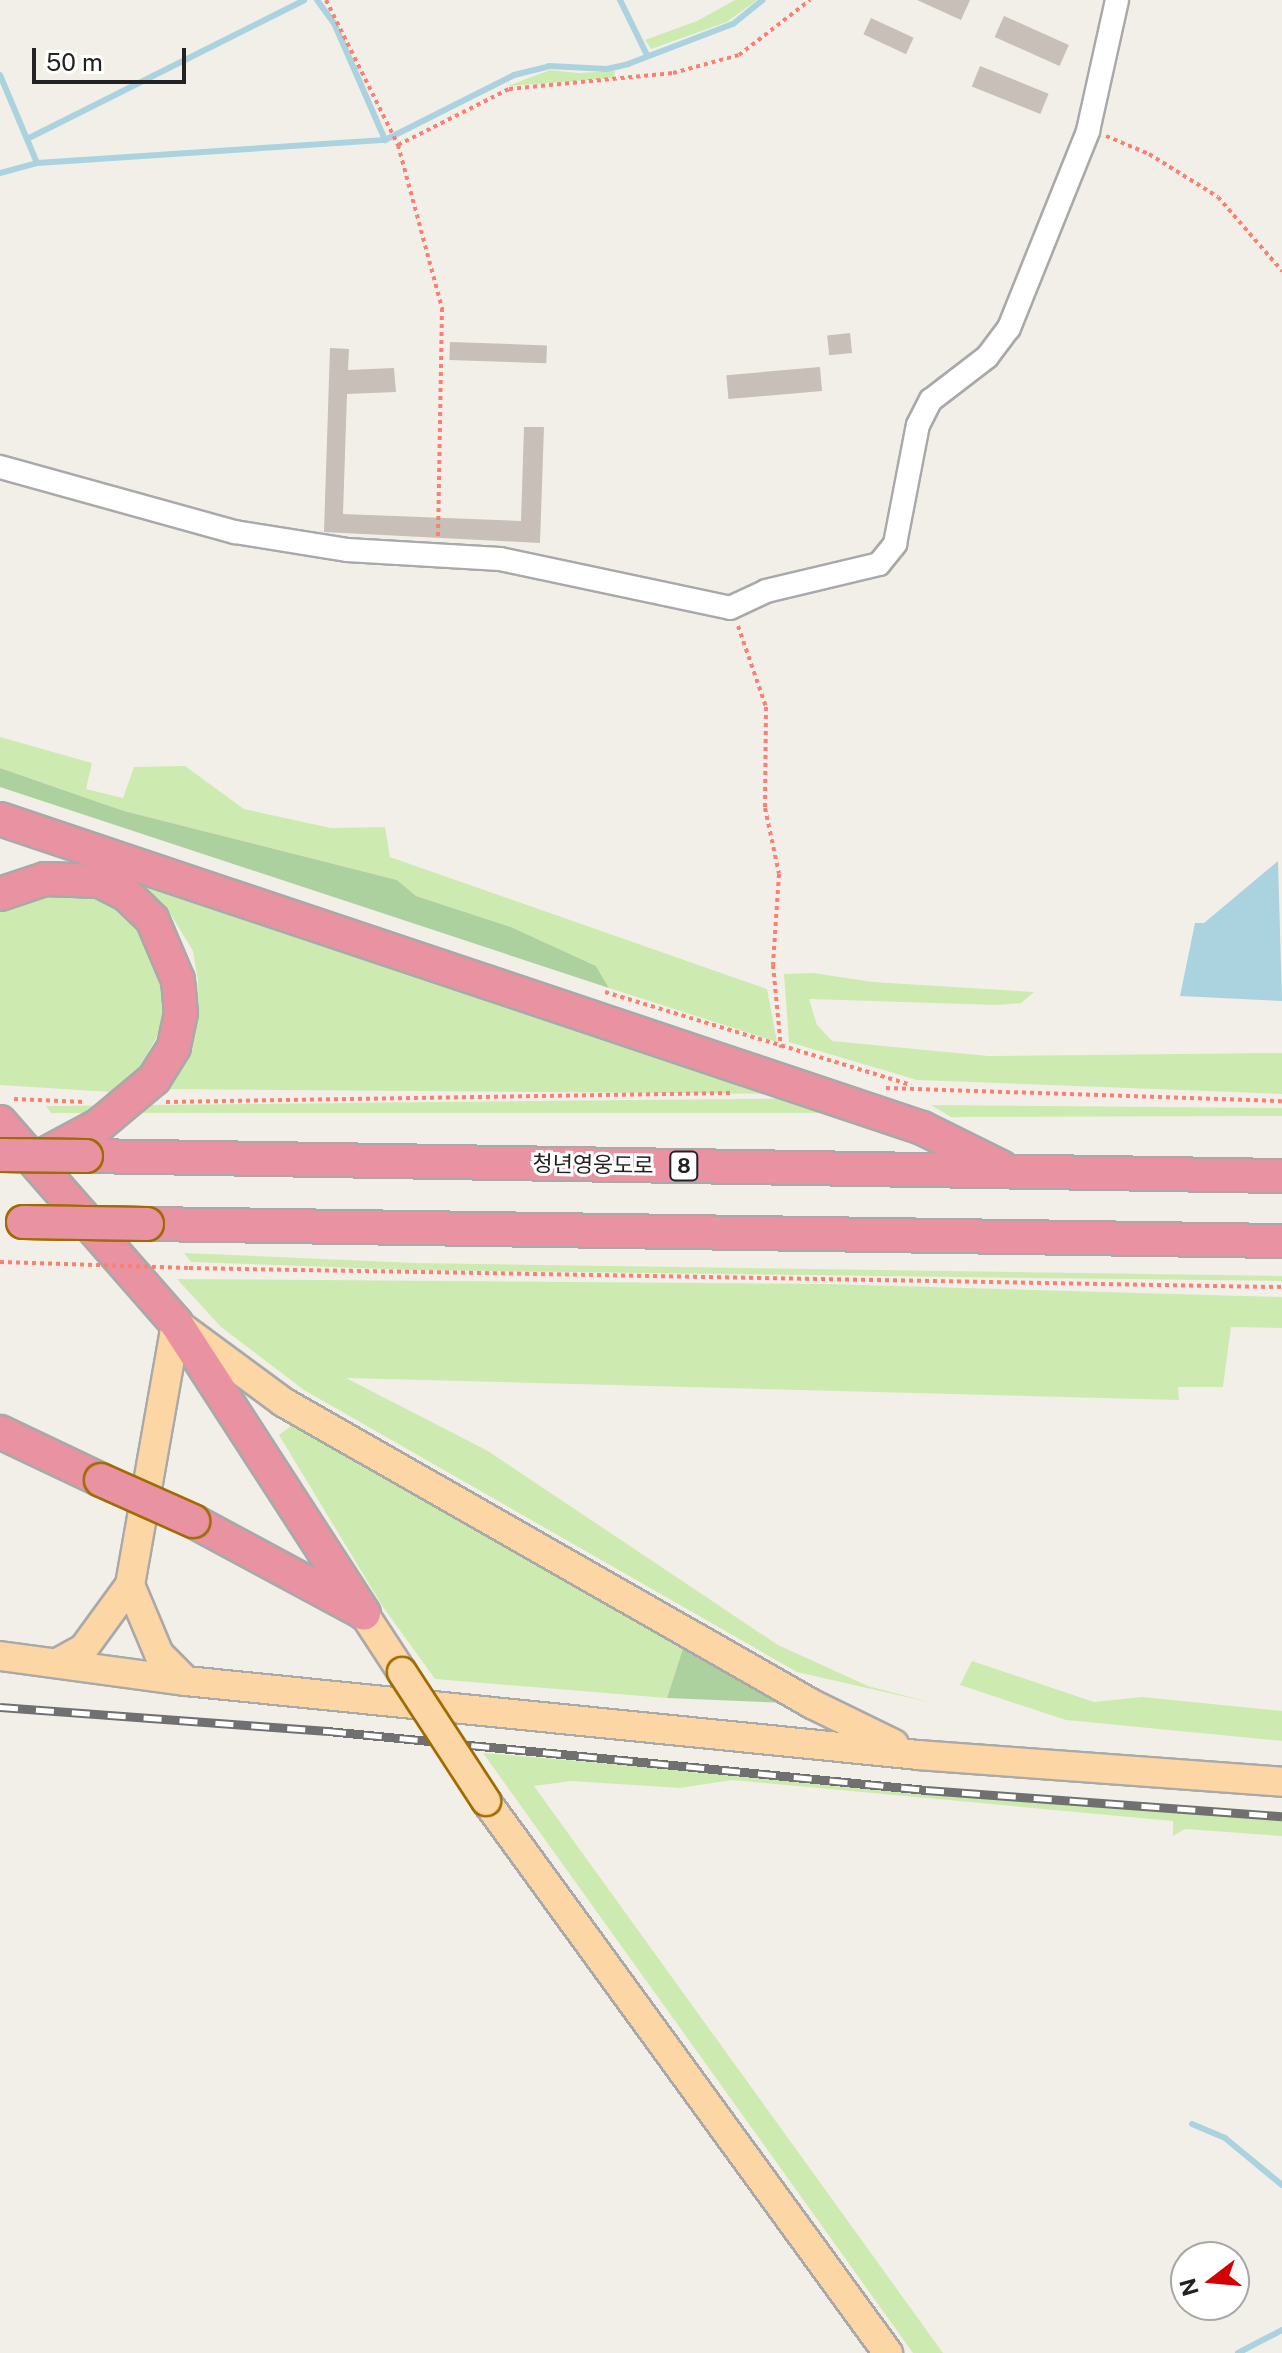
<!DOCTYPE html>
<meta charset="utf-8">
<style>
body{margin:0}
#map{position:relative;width:1282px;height:2353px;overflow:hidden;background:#f2efe9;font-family:"Public Sans","Noto Sans KR",sans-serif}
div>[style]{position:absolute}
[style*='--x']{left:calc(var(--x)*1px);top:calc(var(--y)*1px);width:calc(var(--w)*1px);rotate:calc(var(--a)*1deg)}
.grass>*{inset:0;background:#cdebb0}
.forest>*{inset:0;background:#add19e}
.water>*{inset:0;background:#aad3df}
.stream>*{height:6px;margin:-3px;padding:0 3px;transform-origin:3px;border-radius:3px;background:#aad3df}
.building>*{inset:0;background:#c7bfb8;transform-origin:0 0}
.path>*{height:4px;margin-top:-2px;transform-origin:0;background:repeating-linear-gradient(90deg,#fa8072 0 4px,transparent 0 8px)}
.roads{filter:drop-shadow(2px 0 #a9a9a9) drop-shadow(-2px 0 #a9a9a9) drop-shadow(0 2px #a9a9a9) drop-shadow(0 -2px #a9a9a9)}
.minor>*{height:22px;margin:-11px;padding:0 11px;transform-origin:11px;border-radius:11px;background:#fff}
.major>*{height:28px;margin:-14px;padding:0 14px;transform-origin:14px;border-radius:14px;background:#fcd6a4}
.highway>*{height:32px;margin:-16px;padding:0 16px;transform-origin:16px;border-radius:16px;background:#e892a2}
.rail>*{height:9px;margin-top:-4.5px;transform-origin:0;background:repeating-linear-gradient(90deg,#fff 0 18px,#707070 0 36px);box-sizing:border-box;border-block:2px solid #707070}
.path-bridge>*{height:4px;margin-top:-2px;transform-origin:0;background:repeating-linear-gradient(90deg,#fa8072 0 4px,transparent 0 8px)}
.bridges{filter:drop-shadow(2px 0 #a06b00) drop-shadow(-2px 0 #a06b00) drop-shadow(0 2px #a06b00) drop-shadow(0 -2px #a06b00)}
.major-bridge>*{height:28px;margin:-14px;padding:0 14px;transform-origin:14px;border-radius:14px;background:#fcd6a4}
.highway-bridge>*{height:32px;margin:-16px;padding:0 16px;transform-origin:16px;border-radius:16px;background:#e892a2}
span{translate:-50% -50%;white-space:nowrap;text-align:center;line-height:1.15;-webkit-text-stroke:6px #fff;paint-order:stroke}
.shield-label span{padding:2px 6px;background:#fff;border:2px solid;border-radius:6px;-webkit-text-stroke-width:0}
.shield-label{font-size:20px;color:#222;font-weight:700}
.street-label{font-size:22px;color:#222}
.north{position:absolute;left:1170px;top:2241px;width:80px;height:80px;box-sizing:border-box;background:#fff;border:2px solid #a7a7a7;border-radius:50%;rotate:254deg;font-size:22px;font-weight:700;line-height:32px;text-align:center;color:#222}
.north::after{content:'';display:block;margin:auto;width:28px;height:36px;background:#d40000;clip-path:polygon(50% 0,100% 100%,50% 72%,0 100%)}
.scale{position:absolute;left:32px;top:48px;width:154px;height:36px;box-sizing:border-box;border:4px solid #222;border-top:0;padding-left:10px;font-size:24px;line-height:28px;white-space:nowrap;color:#222;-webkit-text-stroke:6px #fff;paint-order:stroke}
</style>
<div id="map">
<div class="grass">
<div style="clip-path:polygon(735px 0,757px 0,727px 22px,651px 49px,645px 40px,697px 21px)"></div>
<div style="clip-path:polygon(550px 70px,578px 73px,615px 71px,614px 78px,508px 86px)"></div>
<div style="clip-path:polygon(0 737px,92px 763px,86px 789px,123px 798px,134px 767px,185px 766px,244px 809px,331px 828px,385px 827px,390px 857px,767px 989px,777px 1042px,609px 988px,596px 966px,511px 927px,416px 896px,397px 880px,124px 811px,0 768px)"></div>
<div style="clip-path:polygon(123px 870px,798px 1094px,158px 1089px,194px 1013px,198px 981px,193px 951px,165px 905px)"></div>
<div style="clip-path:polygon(25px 885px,124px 900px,163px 955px,167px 1007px,161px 1029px,140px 1067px,111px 1092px,0 1085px,0 900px)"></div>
<div style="clip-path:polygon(813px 973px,873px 982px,1034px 992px,1021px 1003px,998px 1005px,809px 999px,817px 1025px,832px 1041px,988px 1056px,1282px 1053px,1282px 1094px,917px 1080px,789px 1042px,784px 974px)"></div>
<div style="clip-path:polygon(843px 1098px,856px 1113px,51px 1113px,46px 1106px)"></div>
<div style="clip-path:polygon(931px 1105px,1282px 1108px,1282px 1116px,951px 1117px)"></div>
<div style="clip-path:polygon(184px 1253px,415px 1263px,1282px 1276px,1282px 1281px,414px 1270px,191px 1262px)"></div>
<div style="clip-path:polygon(177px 1279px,828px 1284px,1282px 1297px,1282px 1328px,1231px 1327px,1223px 1387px,1178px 1387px,1179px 1400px,346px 1378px,488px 1451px,778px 1645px,868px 1686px,933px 1703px,797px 1672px,304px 1390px,221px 1327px)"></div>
<div style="clip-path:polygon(291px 1426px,313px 1429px,686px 1639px,667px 1698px,435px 1679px,383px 1607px,279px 1435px)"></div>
<div style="clip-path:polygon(972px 1661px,1094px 1702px,1142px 1697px,1282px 1711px,1282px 1741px,1066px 1720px,960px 1685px)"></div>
<div style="clip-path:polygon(483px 1753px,1282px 1820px,1282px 1836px,1185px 1829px,1173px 1836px,1173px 1821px,732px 1780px,680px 1788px,571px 1781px,534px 1786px,943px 2353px,913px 2353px)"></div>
</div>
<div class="forest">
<div style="clip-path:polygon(0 768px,124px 811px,397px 880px,416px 896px,511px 927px,596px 966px,609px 988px,0 787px)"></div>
<div style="clip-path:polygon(686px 1639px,786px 1703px,667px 1698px)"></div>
</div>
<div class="water">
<div style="clip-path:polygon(1278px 861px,1282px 1001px,1180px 996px,1195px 923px,1204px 923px)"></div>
</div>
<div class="stream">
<div style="--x:317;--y:0;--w:29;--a:54"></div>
<div style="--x:334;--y:23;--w:128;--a:66.4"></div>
<div style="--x:620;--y:0;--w:61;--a:63.9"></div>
<div style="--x:0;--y:75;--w:95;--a:67.2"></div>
<div style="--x:27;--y:139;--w:310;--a:-26.6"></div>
<div style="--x:0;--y:173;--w:38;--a:-15"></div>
<div style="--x:37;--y:163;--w:349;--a:-3.8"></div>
<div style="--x:385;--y:140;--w:144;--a:-26.7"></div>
<div style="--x:514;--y:75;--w:36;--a:-14"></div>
<div style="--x:549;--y:66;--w:58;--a:3"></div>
<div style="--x:607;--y:69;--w:22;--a:-13"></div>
<div style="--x:628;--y:64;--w:112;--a:-20.9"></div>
<div style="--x:733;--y:24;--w:38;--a:-39"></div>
<div style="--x:1192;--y:2124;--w:36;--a:23"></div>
<div style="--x:1225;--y:2138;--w:74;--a:39.5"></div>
<div style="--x:1238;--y:2353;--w:50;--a:-27.6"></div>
</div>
<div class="building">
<div style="clip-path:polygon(917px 0,970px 0,961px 20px)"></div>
<div style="left:1004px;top:16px;width:71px;height:23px;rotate:24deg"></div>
<div style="left:871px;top:18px;width:47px;height:18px;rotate:25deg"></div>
<div style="left:980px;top:66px;width:74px;height:22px;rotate:22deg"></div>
<div style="left:850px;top:333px;width:20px;height:23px;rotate:84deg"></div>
<div style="left:450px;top:342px;width:97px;height:18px;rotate:2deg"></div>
<div style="clip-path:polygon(330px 348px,349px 349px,348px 370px,394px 368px,396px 392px,347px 394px,343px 514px,521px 521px,524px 427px,544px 427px,540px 543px,324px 532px)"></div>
<div style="left:820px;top:367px;width:24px;height:94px;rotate:85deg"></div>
</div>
<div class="path">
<div style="--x:326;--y:0;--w:162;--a:63.6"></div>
<div style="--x:398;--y:145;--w:169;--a:74.9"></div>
<div style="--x:442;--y:308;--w:229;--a:91"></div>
<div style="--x:1106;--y:136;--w:47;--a:22.7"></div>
<div style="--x:1149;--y:154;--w:81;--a:31.9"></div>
<div style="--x:1218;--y:197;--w:98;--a:49.1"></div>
<div style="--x:398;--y:145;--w:124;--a:-26.8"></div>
<div style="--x:509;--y:89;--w:165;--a:-5.6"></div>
<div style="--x:673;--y:73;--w:68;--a:-15.3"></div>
<div style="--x:739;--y:55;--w:90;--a:-37.8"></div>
<div style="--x:738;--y:626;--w:86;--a:70.9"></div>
<div style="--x:766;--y:707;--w:101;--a:90.6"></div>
<div style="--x:765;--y:808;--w:67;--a:78"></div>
<div style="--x:779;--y:874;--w:91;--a:93.8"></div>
<div style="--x:773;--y:965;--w:83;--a:84.5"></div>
<div style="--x:605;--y:992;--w:320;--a:16.9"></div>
<div style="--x:886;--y:1088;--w:396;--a:1.9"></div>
<div style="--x:14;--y:1099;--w:71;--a:2.4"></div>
<div style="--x:166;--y:1102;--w:567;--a:-0.91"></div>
<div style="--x:0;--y:1262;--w:64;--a:1.8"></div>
<div style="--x:189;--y:1268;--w:1093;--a:1"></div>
</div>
<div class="roads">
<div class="minor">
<div style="--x:0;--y:467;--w:244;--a:15.5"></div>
<div style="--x:235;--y:532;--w:113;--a:9.1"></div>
<div style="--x:347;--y:550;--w:153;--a:3.4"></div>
<div style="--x:500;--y:559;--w:235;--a:12"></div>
<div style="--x:730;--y:608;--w:40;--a:-25"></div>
<div style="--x:766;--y:591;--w:116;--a:-13.4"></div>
<div style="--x:879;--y:564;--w:26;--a:-51"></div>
<div style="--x:895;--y:544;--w:121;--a:-79.1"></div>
<div style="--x:918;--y:425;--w:28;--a:-63"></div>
<div style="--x:931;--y:400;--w:71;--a:-37.5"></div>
<div style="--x:987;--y:357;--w:36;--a:-53"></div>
<div style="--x:1009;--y:328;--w:212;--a:-68.1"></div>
<div style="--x:1088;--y:131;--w:134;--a:-77.5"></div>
</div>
<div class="major">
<div style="--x:130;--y:1585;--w:75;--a:67.2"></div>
<div style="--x:159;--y:1654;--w:38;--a:45"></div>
<div style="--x:364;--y:1614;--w:69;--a:56.8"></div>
<div style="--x:0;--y:1656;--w:188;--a:7.7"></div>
<div style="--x:186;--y:1681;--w:736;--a:5.77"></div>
<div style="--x:918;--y:1755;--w:365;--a:4.2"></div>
<div style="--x:61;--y:1661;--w:26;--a:-29"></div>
<div style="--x:84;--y:1648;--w:78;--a:-53.9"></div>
<div style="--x:130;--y:1585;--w:266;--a:-80"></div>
<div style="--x:176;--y:1323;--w:133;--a:36.4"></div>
<div style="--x:283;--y:1402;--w:609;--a:29.72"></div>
<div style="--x:812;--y:1704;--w:91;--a:26"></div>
<div style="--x:486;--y:1801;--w:683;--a:53.94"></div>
</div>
<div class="highway">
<div style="--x:0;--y:819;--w:972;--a:18.53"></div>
<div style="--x:922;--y:1128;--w:88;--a:26.3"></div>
<div style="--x:0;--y:894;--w:47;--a:-18.4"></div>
<div style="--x:45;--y:879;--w:55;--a:2.1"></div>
<div style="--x:100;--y:881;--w:29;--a:27"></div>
<div style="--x:126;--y:894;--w:36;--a:44"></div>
<div style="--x:152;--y:919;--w:66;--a:66.9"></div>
<div style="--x:178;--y:980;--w:33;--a:85"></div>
<div style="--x:181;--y:1013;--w:35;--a:102"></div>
<div style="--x:174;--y:1047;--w:38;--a:122"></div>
<div style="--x:154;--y:1079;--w:72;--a:140.1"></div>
<div style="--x:99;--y:1125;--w:64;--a:151.8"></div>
<div style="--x:0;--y:1122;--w:267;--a:48.8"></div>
<div style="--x:176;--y:1323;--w:346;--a:57.1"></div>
<div style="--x:86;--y:1156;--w:1196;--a:0.96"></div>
<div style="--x:147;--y:1224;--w:1135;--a:0.86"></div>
<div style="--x:0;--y:1432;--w:112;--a:25.4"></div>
<div style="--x:193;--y:1521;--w:192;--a:28.3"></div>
</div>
</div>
<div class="rail">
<div style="--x:0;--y:1707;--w:329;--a:4.2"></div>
<div style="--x:328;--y:1731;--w:601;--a:5.63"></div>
<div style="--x:926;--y:1790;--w:357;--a:4.2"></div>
</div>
<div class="path-bridge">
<div style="--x:64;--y:1264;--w:125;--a:1.8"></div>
</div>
<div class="bridges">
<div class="major-bridge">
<div style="--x:402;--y:1672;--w:154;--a:56.9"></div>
</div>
<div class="highway-bridge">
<div style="--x:0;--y:1155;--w:86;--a:0.7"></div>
<div style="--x:23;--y:1222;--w:124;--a:0.9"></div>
<div style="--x:101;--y:1480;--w:101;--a:24"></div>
</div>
</div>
<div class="shield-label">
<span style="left:684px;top:1166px">8</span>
</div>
<div class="street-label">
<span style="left:593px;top:1165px;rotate:1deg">청년영웅도로</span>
</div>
<div class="north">N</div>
<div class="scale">50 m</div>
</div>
